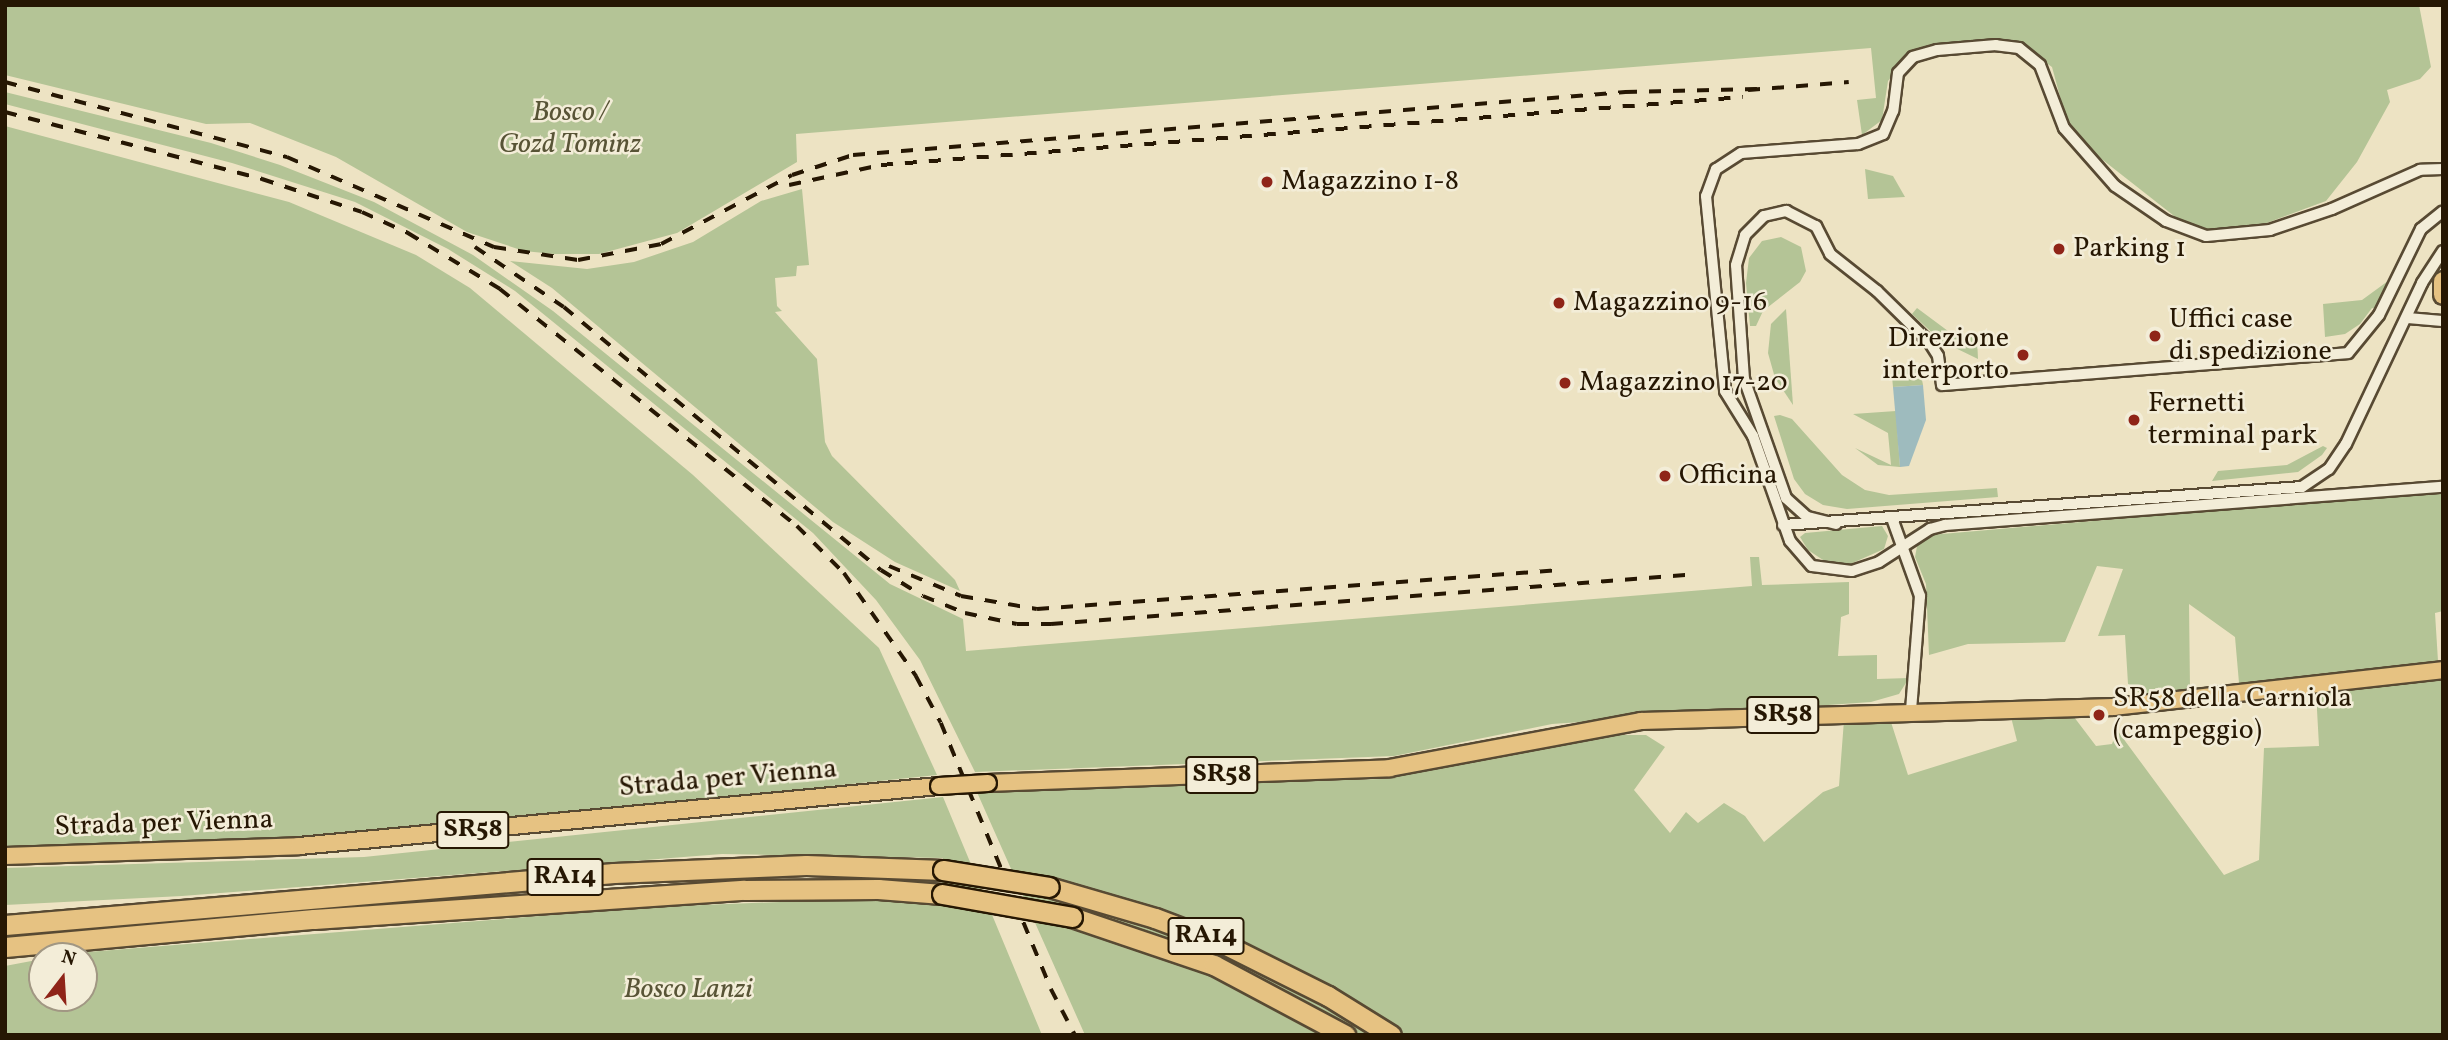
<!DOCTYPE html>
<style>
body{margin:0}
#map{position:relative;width:2448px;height:1040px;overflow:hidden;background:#ede3c3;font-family:Vollkorn,serif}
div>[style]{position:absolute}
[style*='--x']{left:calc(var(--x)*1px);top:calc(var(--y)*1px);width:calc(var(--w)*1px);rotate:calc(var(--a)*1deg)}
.green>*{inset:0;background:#b4c496}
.water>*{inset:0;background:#9ebbbe}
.roads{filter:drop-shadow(2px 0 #584a33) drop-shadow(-2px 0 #584a33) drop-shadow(0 2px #584a33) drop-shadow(0 -2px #584a33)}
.minor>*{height:10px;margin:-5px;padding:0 5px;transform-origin:5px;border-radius:5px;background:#f3edd8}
.primary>*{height:16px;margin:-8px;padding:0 8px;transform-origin:8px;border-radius:8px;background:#e6c282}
.motorway>*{height:19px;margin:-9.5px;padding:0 9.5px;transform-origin:9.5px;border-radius:9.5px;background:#e6c282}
.rail>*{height:3.5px;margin-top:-1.75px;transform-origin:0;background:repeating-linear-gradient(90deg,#261703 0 12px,transparent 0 24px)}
.bridges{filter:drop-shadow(2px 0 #261703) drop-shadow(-2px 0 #261703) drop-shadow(0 2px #261703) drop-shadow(0 -2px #261703)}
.primary-bridge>*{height:16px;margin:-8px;padding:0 8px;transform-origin:8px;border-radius:8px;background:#e6c282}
.motorway-bridge>*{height:19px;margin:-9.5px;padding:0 9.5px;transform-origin:9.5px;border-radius:9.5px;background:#e6c282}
.dots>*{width:19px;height:19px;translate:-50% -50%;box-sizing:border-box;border:4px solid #f3edd8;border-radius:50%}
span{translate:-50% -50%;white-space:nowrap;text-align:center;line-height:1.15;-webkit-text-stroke:5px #f3edd8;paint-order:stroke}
.shield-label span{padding:2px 5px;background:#f3edd8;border:2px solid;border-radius:5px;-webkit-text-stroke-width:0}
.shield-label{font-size:26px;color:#261703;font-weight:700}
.park-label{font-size:28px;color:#585436;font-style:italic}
.poi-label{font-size:28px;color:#261703}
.left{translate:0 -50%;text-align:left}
.right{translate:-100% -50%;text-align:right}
.street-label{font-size:28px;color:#261703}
.frame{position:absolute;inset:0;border:7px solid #261703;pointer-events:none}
.north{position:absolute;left:28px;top:942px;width:70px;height:70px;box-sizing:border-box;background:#f3edd8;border:2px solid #a19783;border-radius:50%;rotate:17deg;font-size:19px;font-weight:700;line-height:28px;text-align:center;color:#261703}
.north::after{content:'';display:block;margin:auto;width:24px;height:32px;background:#8f2418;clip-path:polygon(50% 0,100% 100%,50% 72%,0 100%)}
</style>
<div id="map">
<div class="green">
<div style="clip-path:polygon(5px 5px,2419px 5px,2431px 67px,2420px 79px,2387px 90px,2390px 102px,2357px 162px,2326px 201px,2264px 224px,2221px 230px,2202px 229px,2178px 219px,2085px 146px,2065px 115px,2052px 67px,2019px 44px,1930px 47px,1909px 55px,1888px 81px,1882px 120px,1862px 135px,1857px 100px,1876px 98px,1871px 48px,796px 134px,797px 162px,677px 233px,599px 254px,554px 254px,524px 251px,467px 232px,336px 157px,250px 123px,206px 124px,5px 75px)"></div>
<div style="clip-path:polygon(5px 92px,211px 143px,280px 165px,374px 202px,473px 255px,553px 311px,890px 584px,963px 619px,966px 651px,1752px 586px,1750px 557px,1759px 557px,1762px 585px,1849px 582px,1849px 614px,1841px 617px,1838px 656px,1877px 655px,1877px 679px,1909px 678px,1899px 694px,1871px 702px,1552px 724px,1394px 756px,975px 772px,920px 660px,876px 600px,813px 533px,515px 291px,448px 249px,355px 202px,232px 163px,5px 104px)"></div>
<div style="clip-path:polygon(5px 126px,289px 202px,416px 255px,470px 288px,693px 475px,879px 648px,937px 775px,369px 834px,5px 847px)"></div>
<div style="clip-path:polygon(1865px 169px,1893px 176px,1905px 197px,1868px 199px)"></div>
<div style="clip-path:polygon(802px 189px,809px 265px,797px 266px,796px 276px,775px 278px,777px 306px,782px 311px,775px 312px,817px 359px,825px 442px,832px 456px,955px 580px,960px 591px,895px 562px,833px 522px,552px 288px,510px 261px,587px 269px,634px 262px,693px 242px,761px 201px)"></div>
<div style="clip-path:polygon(1781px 237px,1801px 247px,1806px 271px,1800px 282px,1763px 311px,1756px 326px,1750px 326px,1746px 283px,1749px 258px,1762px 241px)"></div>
<div style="clip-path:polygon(2388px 281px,2376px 309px,2372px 308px,2360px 324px,2345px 334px,2325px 337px,2323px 304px,2362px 300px)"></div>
<div style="clip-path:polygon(1917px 308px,1948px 331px,1977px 338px,1978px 359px,1941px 341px,1912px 314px)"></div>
<div style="clip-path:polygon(1786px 309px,1793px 405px,1775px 378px,1768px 353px,1771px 324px)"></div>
<div style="clip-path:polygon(1919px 365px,1923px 385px,1893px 387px,1891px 366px)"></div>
<div style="clip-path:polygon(1896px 411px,1900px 467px,1878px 465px,1855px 448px,1891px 465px,1888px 433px,1853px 414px)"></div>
<div style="clip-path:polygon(1780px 415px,1792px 419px,1842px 475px,1865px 490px,1889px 495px,1997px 488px,1998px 497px,1847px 509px,1823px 505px,1805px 494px,1794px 479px,1774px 416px)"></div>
<div style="clip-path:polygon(2323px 446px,2327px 448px,2322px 455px,2298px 472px,2212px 481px,2218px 471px,2287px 465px)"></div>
<div style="clip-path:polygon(2443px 491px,2443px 611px,2435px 613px,2438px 661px,2239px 683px,2235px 637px,2189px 604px,2190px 689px,2142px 695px,2128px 684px,2125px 635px,2098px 636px,2123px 569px,2097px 566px,2065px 642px,1968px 644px,1929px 655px,1926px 584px,1915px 557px,1918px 541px,1930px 535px)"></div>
<div style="clip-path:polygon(1882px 526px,1888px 536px,1884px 549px,1848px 565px,1826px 562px,1808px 550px,1800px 537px,1805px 533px)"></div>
<div style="clip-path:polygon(2443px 679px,2443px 1035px,1085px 1035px,976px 790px,1380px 779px,1617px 735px,1646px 735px,1665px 747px,1634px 790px,1670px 833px,1686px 812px,1698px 823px,1724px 803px,1745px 816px,1764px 842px,1823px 792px,1839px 786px,1844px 720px,1890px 719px,1908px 775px,2017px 741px,2011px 717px,2074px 717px,2096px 746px,2112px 744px,2117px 730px,2224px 875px,2259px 860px,2264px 748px,2319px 746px,2316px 692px)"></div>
<div style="clip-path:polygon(943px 797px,1042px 1035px,5px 1035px,5px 966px,42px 959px,42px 998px,84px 998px,84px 956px,60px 956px,75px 953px,654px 907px,853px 899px,940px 905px,943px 870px,943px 858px,722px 854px,182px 896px,5px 905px,5px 868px,364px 857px)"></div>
</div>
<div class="water">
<div style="clip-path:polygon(1923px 385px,1926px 420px,1909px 466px,1900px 467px,1893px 387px)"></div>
</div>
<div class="roads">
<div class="minor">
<div style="--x:2443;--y:169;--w:23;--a:178"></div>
<div style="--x:2420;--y:170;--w:96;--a:156.1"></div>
<div style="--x:2332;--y:209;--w:65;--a:161.3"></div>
<div style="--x:2270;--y:230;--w:64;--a:174.6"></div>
<div style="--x:2206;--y:236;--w:43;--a:-159.4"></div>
<div style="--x:2166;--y:221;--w:62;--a:-145.5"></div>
<div style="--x:2115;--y:186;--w:77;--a:-131.3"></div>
<div style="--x:2064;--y:128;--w:67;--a:-110.9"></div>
<div style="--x:2040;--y:65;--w:27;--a:-141"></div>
<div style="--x:2019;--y:48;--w:23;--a:-173"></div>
<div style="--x:1996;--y:45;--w:59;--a:175.2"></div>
<div style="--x:1937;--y:50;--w:25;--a:164"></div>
<div style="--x:1913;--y:57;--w:22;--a:133"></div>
<div style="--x:1898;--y:73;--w:38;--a:97"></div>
<div style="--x:1893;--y:111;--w:25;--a:113"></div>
<div style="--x:1883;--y:134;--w:27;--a:158"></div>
<div style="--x:1858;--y:144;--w:117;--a:175.6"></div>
<div style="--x:1741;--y:153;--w:30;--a:147"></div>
<div style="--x:1716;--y:169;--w:29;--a:110"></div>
<div style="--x:1706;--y:196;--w:196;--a:84.4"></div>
<div style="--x:1725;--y:391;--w:53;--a:58.1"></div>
<div style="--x:1753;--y:436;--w:111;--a:70.6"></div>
<div style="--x:1790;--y:541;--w:33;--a:49"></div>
<div style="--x:1812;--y:566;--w:40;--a:7.1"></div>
<div style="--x:1852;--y:571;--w:28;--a:-18"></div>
<div style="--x:1879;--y:562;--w:61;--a:-32.9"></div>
<div style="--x:1930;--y:529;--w:16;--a:-15"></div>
<div style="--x:1945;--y:525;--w:499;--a:-4.4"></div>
<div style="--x:2407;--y:318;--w:36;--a:5"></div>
<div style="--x:1893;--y:521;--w:80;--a:70.2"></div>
<div style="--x:1920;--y:596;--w:114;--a:94.5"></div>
<div style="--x:1836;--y:524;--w:30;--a:-166"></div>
<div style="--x:1807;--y:517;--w:28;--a:-138"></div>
<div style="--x:1786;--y:498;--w:126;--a:-109.4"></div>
<div style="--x:1744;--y:379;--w:114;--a:-94"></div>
<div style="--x:1736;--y:265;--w:31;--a:-73"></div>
<div style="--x:1745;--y:235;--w:27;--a:-45"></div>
<div style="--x:1764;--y:216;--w:23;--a:-13"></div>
<div style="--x:1786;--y:211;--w:34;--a:27"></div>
<div style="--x:1816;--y:226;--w:31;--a:63"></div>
<div style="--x:1830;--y:254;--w:60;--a:38.2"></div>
<div style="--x:1877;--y:291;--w:74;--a:44.5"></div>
<div style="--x:1930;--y:343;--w:15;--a:58"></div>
<div style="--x:1938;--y:356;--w:29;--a:82"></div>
<div style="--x:1942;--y:385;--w:407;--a:-4.5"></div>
<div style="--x:2348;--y:353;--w:49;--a:-50.8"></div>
<div style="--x:2379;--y:315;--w:96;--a:-64"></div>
<div style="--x:2421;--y:229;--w:28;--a:-39"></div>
<div style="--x:1783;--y:525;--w:520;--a:-4.19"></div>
<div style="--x:2302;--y:487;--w:32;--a:-34"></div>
<div style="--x:2329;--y:469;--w:30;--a:-56"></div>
<div style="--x:2346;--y:444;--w:178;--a:-64.7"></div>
<div style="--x:2422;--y:283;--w:38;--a:-57"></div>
</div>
<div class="primary">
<div style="--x:988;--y:783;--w:402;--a:-2.1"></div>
<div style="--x:1390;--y:768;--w:255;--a:-10.6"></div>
<div style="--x:1641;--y:721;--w:473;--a:-1.7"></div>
<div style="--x:2114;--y:707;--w:331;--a:-6.4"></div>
<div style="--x:5;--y:856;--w:294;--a:-1.9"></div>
<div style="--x:299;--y:846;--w:643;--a:-5.36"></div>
</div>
<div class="motorway">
<div style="--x:2443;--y:281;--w:13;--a:90"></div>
<div style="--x:1049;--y:887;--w:110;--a:16.3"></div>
<div style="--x:1155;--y:918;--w:76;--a:20.8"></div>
<div style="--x:1226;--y:945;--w:114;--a:26.6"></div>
<div style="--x:1328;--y:996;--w:74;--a:31.8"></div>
<div style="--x:1072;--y:917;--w:150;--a:18.7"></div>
<div style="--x:1214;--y:965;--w:149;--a:28.1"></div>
<div style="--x:5;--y:925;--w:611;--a:-4.88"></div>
<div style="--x:614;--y:873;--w:192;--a:-2.4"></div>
<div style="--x:806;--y:865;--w:137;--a:2.1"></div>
<div style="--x:5;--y:947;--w:310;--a:-5.2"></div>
<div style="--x:314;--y:919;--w:431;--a:-3.9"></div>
<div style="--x:744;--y:890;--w:134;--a:-0.4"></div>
<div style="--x:878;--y:889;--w:64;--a:4.5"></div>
</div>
</div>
<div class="rail">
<div style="--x:5;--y:82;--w:292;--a:14.9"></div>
<div style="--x:287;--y:157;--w:226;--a:23.5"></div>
<div style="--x:494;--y:247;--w:85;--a:8.8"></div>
<div style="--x:578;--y:260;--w:85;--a:-10.9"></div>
<div style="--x:661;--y:244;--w:148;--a:-27.8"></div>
<div style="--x:792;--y:175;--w:64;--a:-18.2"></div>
<div style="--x:853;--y:155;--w:775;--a:-4.67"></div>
<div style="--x:1625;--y:92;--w:132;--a:-1.3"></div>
<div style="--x:1748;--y:90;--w:101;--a:-4.5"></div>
<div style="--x:5;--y:112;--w:266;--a:14.6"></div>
<div style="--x:262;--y:179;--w:105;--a:18.3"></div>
<div style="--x:362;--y:212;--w:51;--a:24.5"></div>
<div style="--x:408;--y:233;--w:108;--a:31.3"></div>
<div style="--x:500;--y:289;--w:380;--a:38.6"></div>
<div style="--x:797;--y:526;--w:66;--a:45"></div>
<div style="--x:844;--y:573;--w:126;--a:55"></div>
<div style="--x:916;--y:676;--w:53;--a:62"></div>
<div style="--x:941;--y:723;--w:288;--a:67.5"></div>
<div style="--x:1051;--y:989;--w:52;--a:62.4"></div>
<div style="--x:789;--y:185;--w:94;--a:-12.3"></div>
<div style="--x:881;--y:165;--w:865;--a:-4.51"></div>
<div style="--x:475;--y:247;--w:107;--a:34"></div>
<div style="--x:564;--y:307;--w:412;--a:39.7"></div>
<div style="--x:881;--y:570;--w:49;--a:31.8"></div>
<div style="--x:923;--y:596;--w:45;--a:22"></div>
<div style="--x:965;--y:613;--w:53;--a:11.9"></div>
<div style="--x:1017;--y:624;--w:34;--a:0"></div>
<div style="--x:1051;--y:624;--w:636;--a:-4.42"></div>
<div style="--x:889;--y:566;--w:78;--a:22.6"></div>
<div style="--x:961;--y:596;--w:77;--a:9.7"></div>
<div style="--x:1037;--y:609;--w:524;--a:-4.26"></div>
</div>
<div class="bridges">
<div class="primary-bridge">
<div style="--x:939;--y:786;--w:49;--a:-3.5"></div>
</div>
<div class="motorway-bridge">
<div style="--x:943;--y:870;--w:107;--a:9.1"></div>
<div style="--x:942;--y:894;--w:132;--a:10"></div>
</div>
</div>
<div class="dots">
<div style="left:1267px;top:182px;background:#8f2418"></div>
<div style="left:2059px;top:249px;background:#8f2418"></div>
<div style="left:1559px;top:303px;background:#8f2418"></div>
<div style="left:2155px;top:336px;background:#8f2418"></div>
<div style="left:2023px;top:355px;background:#8f2418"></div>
<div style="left:1565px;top:383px;background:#8f2418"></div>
<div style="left:2134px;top:420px;background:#8f2418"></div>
<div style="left:1665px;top:476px;background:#8f2418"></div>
<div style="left:2099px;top:715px;background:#8f2418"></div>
</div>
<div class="shield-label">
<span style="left:1783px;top:715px">SR58</span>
<span style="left:1222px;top:775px">SR58</span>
<span style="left:473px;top:830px">SR58</span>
<span style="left:565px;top:877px">RA14</span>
<span style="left:1206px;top:936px">RA14</span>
</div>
<div class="park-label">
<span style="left:570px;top:129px">Bosco /<br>Gozd Tominz</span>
<span style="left:688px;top:990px">Bosco Lanzi</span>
</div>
<div class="poi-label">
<span class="left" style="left:1281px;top:182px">Magazzino 1-8</span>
<span class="left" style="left:2073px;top:249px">Parking 1</span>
<span class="left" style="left:1573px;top:303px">Magazzino 9-16</span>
<span class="left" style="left:2169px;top:336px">Uffici case<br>di spedizione</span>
<span class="right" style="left:2009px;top:355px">Direzione<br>interporto</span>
<span class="left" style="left:1579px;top:383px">Magazzino 17-20</span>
<span class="left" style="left:2148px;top:420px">Fernetti<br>terminal park</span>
<span class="left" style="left:1679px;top:476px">Officina</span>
<span class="left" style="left:2113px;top:715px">SR58 della Carniola<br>(campeggio)</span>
</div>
<div class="street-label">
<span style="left:728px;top:779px;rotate:-5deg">Strada per Vienna</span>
<span style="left:164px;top:824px;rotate:-2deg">Strada per Vienna</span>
</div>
<div class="frame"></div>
<div class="north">N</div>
</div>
